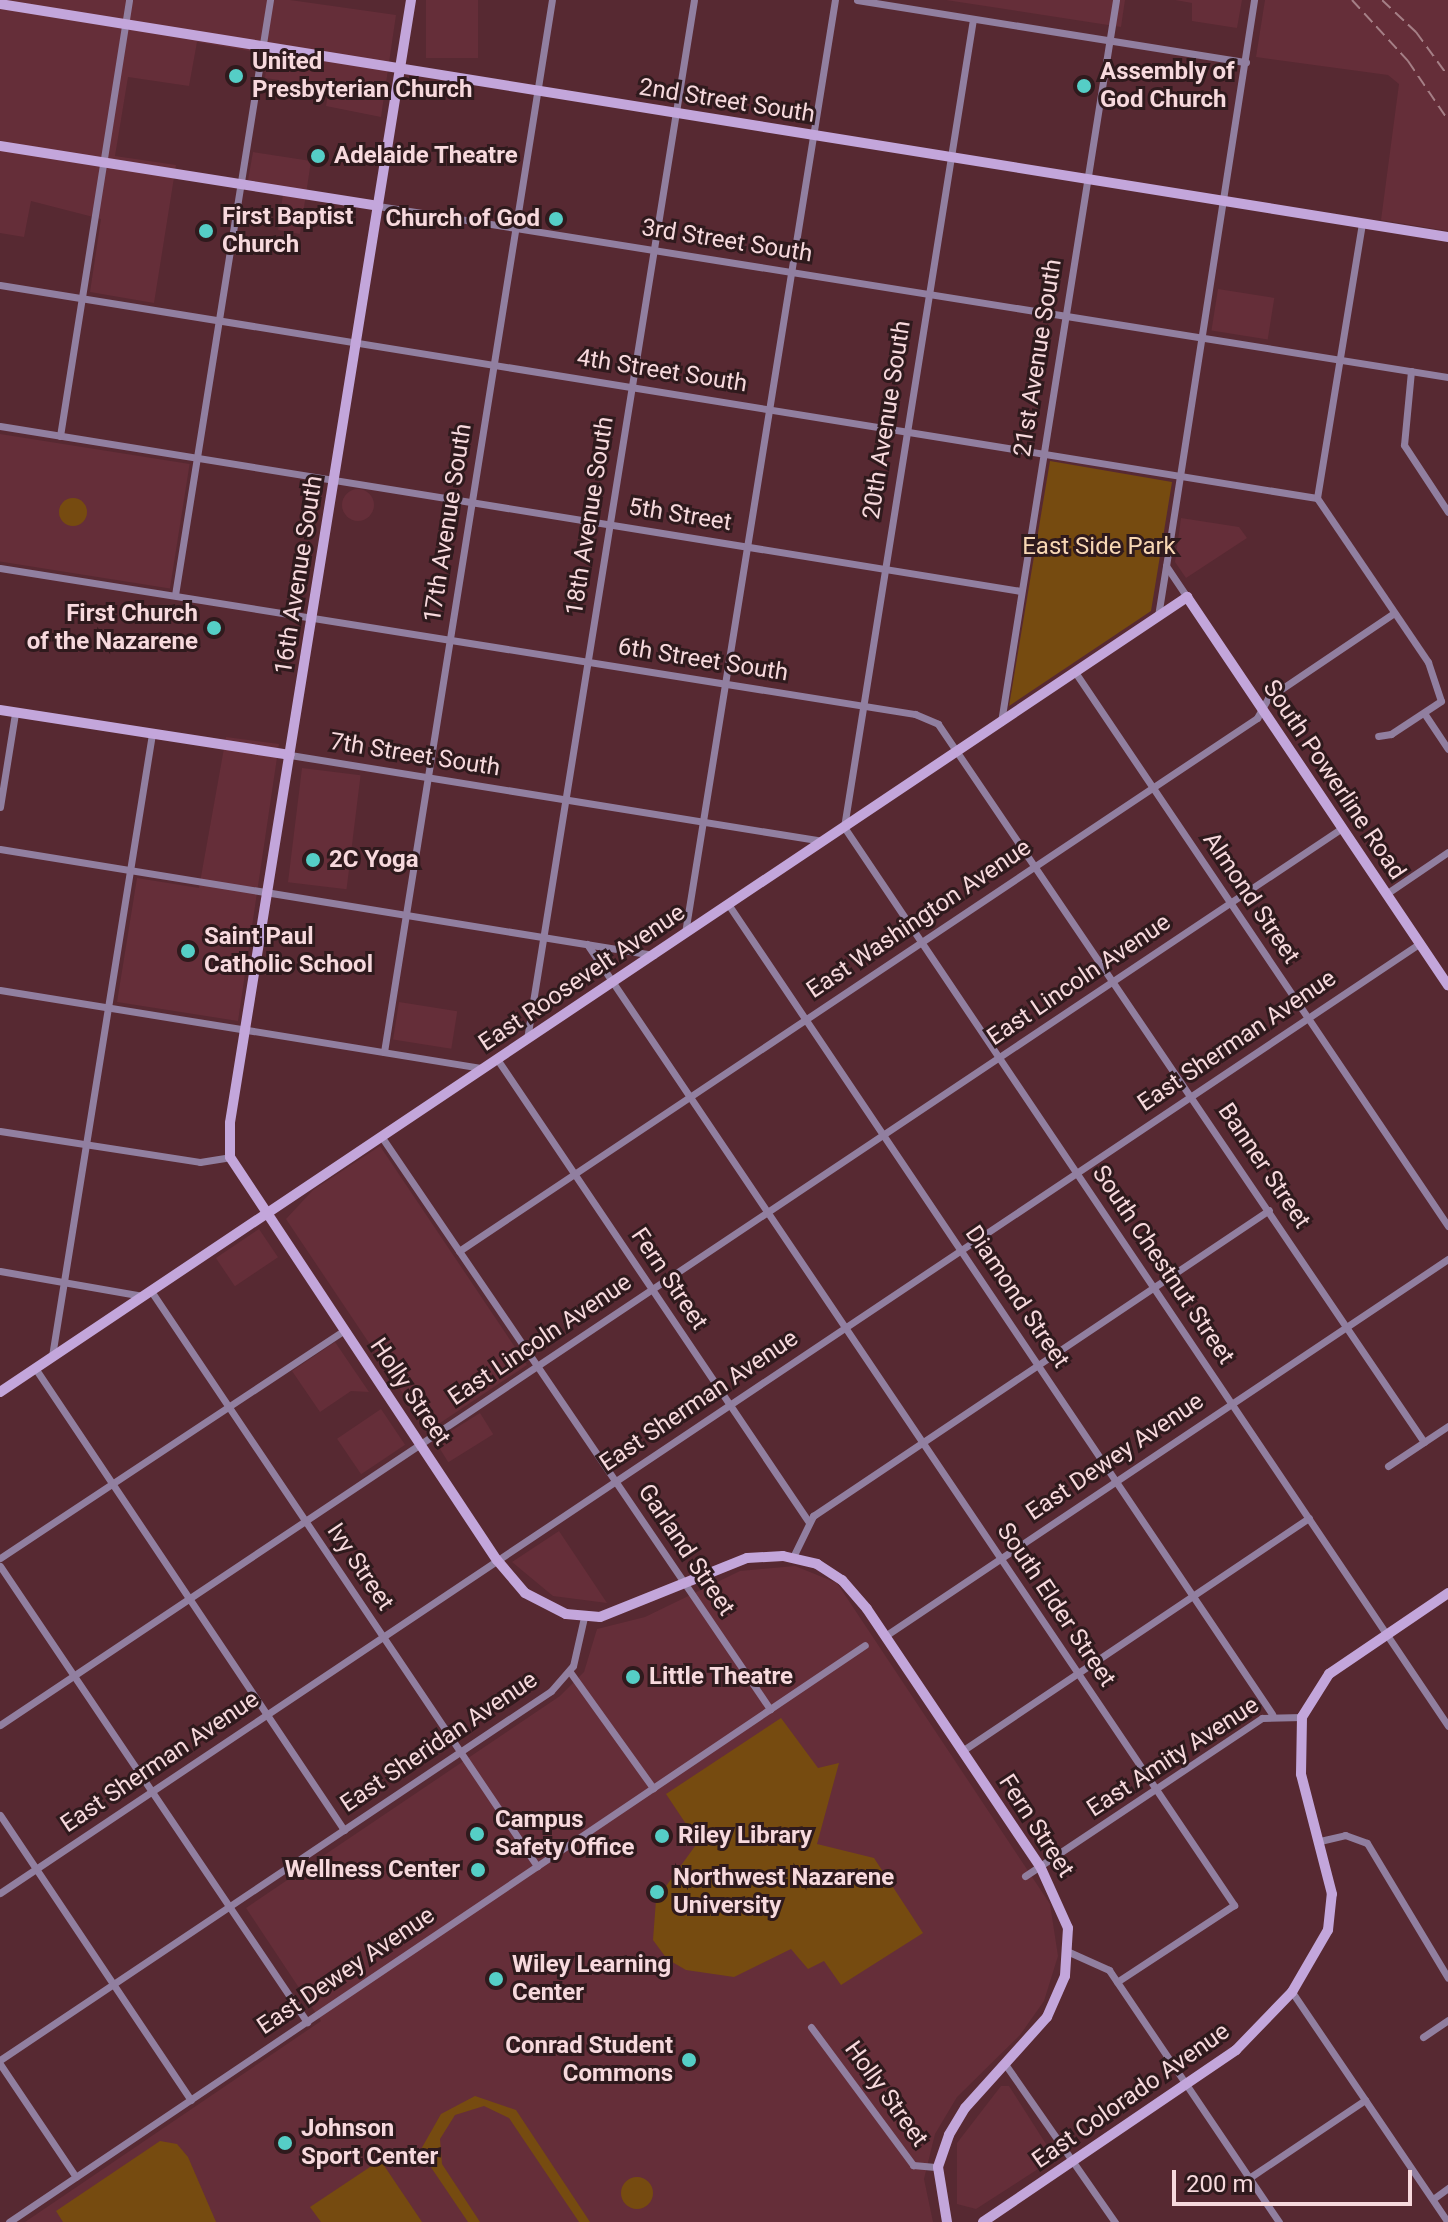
<!DOCTYPE html>
<style>
body{margin:0}
#map{position:relative;width:1448px;height:2222px;overflow:hidden;background:#572932;font-family:Roboto,sans-serif}
div>[style]{position:absolute}
[style*='--x']{left:calc(var(--x)*1px);top:calc(var(--y)*1px);width:calc(var(--w)*1px);rotate:calc(var(--a)*1deg)}
.built>*{inset:0;background:#652e39;transform-origin:0 0}
.round{border-radius:50%}
.green>*{inset:0;background:#764b10}
.street>*{height:7px;margin:-3.5px;padding:0 3.5px;transform-origin:3.5px;border-radius:3.5px;background:#917fa0}
.secondary>*{height:10px;margin:-5px;padding:0 5px;transform-origin:5px;border-radius:5px;background:#c3a6db}
.rail>*{height:2px;margin-top:-1px;transform-origin:0;background:repeating-linear-gradient(90deg,#a57f86 0 12px,transparent 0 18px)}
.dots>*{width:22px;height:22px;translate:-50% -50%;box-sizing:border-box;border:4px solid #2f1a1d;border-radius:50%}
span{translate:-50% -50%;white-space:nowrap;text-align:center;line-height:1.15;-webkit-text-stroke:6px #2f1a1d;paint-order:stroke}
.poi-label{font-size:24px;color:#f7d9dd;font-weight:700}
.left{translate:0 -50%;text-align:left}
.right{translate:-100% -50%;text-align:right}
.street-label{font-size:24px;color:#f7d9dd}
.park-label{font-size:24px;color:#f8d7b4}
.scale{position:absolute;left:1172px;top:2170px;width:240px;height:36px;box-sizing:border-box;border:4px solid #f7d9dd;border-top:0;padding-left:10px;font-size:24px;line-height:28px;white-space:nowrap;color:#f7d9dd;-webkit-text-stroke:6px #2f1a1d;paint-order:stroke}
</style>
<div id="map">
<div class="built">
<div style="clip-path:polygon(0 0,290px 0,396px 15px,381px 117px,326px 106px,329px 87px,265px 78px,268px 54px,197px 42px,189px 86px,128px 77px,115px 156px,176px 165px,154px 303px,90px 292px,101px 219px,31px 201px,24px 237px,0 233px)"></div>
<div style="left:426px;top:0;width:52px;height:58px"></div>
<div style="clip-path:polygon(946px 0,1125px 0,1121px 27px)"></div>
<div style="clip-path:polygon(1175px 0,1242px 0,1237px 28px,1192px 21px,1192px 3px)"></div>
<div style="clip-path:polygon(1265px 0,1448px 0,1448px 231px,1381px 220px,1399px 84px,1388px 75px,1256px 57px)"></div>
<div style="clip-path:polygon(253px 152px,311px 161px,300px 234px,278px 230px,284px 187px,248px 180px)"></div>
<div style="left:1218px;top:289px;width:57px;height:42px;rotate:9deg"></div>
<div style="left:0;top:434px;width:192px;height:126px;rotate:9deg"></div>
<div class="round" style="left:342px;top:489px;width:32px;height:32px"></div>
<div style="clip-path:polygon(1181px 518px,1239px 527px,1247px 538px,1186px 578px,1175px 562px)"></div>
<div style="clip-path:polygon(226px 737px,279px 744px,238px 1021px,117px 1002px,137px 878px,199px 888px)"></div>
<div style="left:302px;top:768px;width:59px;height:115px;rotate:7deg"></div>
<div style="left:399px;top:1002px;width:59px;height:38px;rotate:9deg"></div>
<div style="clip-path:polygon(380px 1146px,527px 1365px,428px 1431px,286px 1219px,313px 1190px)"></div>
<div style="left:259px;top:1229px;width:34px;height:52px;rotate:56deg"></div>
<div style="clip-path:polygon(335px 1342px,369px 1392px,351px 1391px,320px 1412px,292px 1371px)"></div>
<div style="left:381px;top:1409px;width:43px;height:53px;rotate:56deg"></div>
<div style="left:480px;top:1413px;width:25px;height:53px;rotate:58deg"></div>
<div style="clip-path:polygon(559px 1531px,607px 1603px,553px 1596px,512px 1562px)"></div>
<div style="clip-path:polygon(795px 1566px,837px 1583px,1050px 1904px,1058px 1956px,1044px 2001px,1020px 2035px,957px 2097px,935px 2134px,924px 2179px,933px 2222px,25px 2222px,321px 2021px,246px 1908px,560px 1696px,584px 1672px,597px 1629px,645px 1617px,740px 1571px)"></div>
<div style="clip-path:polygon(1001px 2086px,1009px 2086px,1055px 2158px,976px 2209px,957px 2204px,957px 2143px)"></div>
</div>
<div class="green">
<div style="clip-path:polygon(1050px 461px,1172px 482px,1151px 611px,1009px 706px)"></div>
<div class="round" style="left:59px;top:498px;width:28px;height:28px"></div>
<div style="clip-path:polygon(781px 1718px,818px 1768px,839px 1763px,817px 1844px,874px 1858px,923px 1933px,841px 1985px,824px 1961px,808px 1969px,791px 1949px,734px 1977px,686px 1970px,667px 1959px,653px 1940px,656px 1900px,698px 1842px,666px 1794px)"></div>
<div style="clip-path:polygon(475px 2096px,516px 2110px,590px 2222px,579px 2222px,509px 2118px,484px 2106px,455px 2115px,440px 2139px,442px 2164px,480px 2222px,468px 2222px,420px 2151px,441px 2114px)"></div>
<div style="clip-path:polygon(160px 2141px,177px 2144px,188px 2157px,216px 2222px,63px 2222px,56px 2211px)"></div>
<div style="clip-path:polygon(376px 2163px,383px 2164px,422px 2222px,321px 2222px,310px 2207px)"></div>
<div class="round" style="left:621px;top:2177px;width:32px;height:32px"></div>
</div>
<div class="street">
<div style="--x:857;--y:0;--w:394;--a:9.1"></div>
<div style="--x:973;--y:19;--w:818;--a:99.07"></div>
<div style="--x:844;--y:827;--w:1083;--a:56.1"></div>
<div style="--x:378;--y:206;--w:1084;--a:9.08"></div>
<div style="--x:0;--y:285;--w:1334;--a:9.19"></div>
<div style="--x:1411;--y:371;--w:74;--a:95.4"></div>
<div style="--x:1404;--y:445;--w:80;--a:56.7"></div>
<div style="--x:0;--y:426;--w:1034;--a:9.18"></div>
<div style="--x:60;--y:436;--w:441;--a:-81"></div>
<div style="--x:1317;--y:498;--w:198;--a:55.9"></div>
<div style="--x:1428;--y:662;--w:41;--a:71.6"></div>
<div style="--x:1441;--y:701;--w:60;--a:146.6"></div>
<div style="--x:1391;--y:734;--w:13;--a:171"></div>
<div style="--x:1317;--y:498;--w:278;--a:-80.7"></div>
<div style="--x:0;--y:568;--w:927;--a:9.07"></div>
<div style="--x:915;--y:714;--w:25;--a:23"></div>
<div style="--x:938;--y:724;--w:867;--a:55.91"></div>
<div style="--x:175;--y:595;--w:603;--a:-80.93"></div>
<div style="--x:1187;--y:597;--w:37;--a:-124"></div>
<div style="--x:1166;--y:566;--w:573;--a:-81.16"></div>
<div style="--x:1158;--y:616;--w:51;--a:-80.9"></div>
<div style="--x:1075;--y:672;--w:668;--a:56.05"></div>
<div style="--x:1424;--y:713;--w:43;--a:56.3"></div>
<div style="--x:1001;--y:722;--w:731;--a:-80.95"></div>
<div style="--x:290;--y:755;--w:540;--a:9.17"></div>
<div style="--x:0;--y:807;--w:95;--a:-80.9"></div>
<div style="--x:0;--y:849;--w:662;--a:9.22"></div>
<div style="--x:1386;--y:894;--w:75;--a:-34.1"></div>
<div style="--x:728;--y:904;--w:976;--a:56.11"></div>
<div style="--x:685;--y:933;--w:945;--a:-80.87"></div>
<div style="--x:587;--y:944;--w:1159;--a:56.05"></div>
<div style="--x:1234;--y:1905;--w:140;--a:146.7"></div>
<div style="--x:0;--y:990;--w:490;--a:9.2"></div>
<div style="--x:527;--y:1039;--w:1052;--a:-80.87"></div>
<div style="--x:384;--y:1052;--w:1065;--a:-80.93"></div>
<div style="--x:497;--y:1059;--w:557;--a:56.05"></div>
<div style="--x:0;--y:1131;--w:202;--a:8.8"></div>
<div style="--x:200;--y:1162;--w:30;--a:-9"></div>
<div style="--x:381;--y:1136;--w:693;--a:55.83"></div>
<div style="--x:459;--y:1251;--w:960;--a:-33.74"></div>
<div style="--x:1257;--y:718;--w:23;--a:-61"></div>
<div style="--x:1268;--y:698;--w:152;--a:-34"></div>
<div style="--x:0;--y:1271;--w:145;--a:9.9"></div>
<div style="--x:151;--y:1291;--w:693;--a:56.13"></div>
<div style="--x:52;--y:1356;--w:630;--a:-80.87"></div>
<div style="--x:35;--y:1368;--w:556;--a:56.22"></div>
<div style="--x:1388;--y:1466;--w:72;--a:-33.7"></div>
<div style="--x:793;--y:1557;--w:46;--a:-64"></div>
<div style="--x:813;--y:1516;--w:549;--a:-33.86"></div>
<div style="--x:0;--y:1558;--w:413;--a:-33.5"></div>
<div style="--x:0;--y:1566;--w:550;--a:56.05"></div>
<div style="--x:885;--y:1636;--w:678;--a:-33.81"></div>
<div style="--x:570;--y:1672;--w:143;--a:54.4"></div>
<div style="--x:0;--y:1725;--w:1614;--a:-33.76"></div>
<div style="--x:962;--y:1751;--w:418;--a:-33.9"></div>
<div style="--x:0;--y:1815;--w:343;--a:56.2"></div>
<div style="--x:1320;--y:1841;--w:26;--a:-13"></div>
<div style="--x:1345;--y:1835;--w:23;--a:20"></div>
<div style="--x:1367;--y:1843;--w:157;--a:59"></div>
<div style="--x:1025;--y:1876;--w:285;--a:-33.7"></div>
<div style="--x:1262;--y:1718;--w:40;--a:-1.4"></div>
<div style="--x:0;--y:1893;--w:1708;--a:-33.78"></div>
<div style="--x:1069;--y:1952;--w:44;--a:24.2"></div>
<div style="--x:1109;--y:1970;--w:304;--a:56"></div>
<div style="--x:1292;--y:1992;--w:278;--a:55.9"></div>
<div style="--x:811;--y:2027;--w:172;--a:53.5"></div>
<div style="--x:913;--y:2165;--w:25;--a:5"></div>
<div style="--x:1423;--y:2037;--w:30;--a:-34"></div>
<div style="--x:0;--y:2060;--w:663;--a:-33.81"></div>
<div style="--x:551;--y:1691;--w:33;--a:-49"></div>
<div style="--x:573;--y:1666;--w:50;--a:-77.3"></div>
<div style="--x:0;--y:2064;--w:136;--a:56.1"></div>
<div style="--x:1005;--y:2064;--w:193;--a:55.2"></div>
<div style="--x:1249;--y:2178;--w:140;--a:-33.9"></div>
<div style="--x:1433;--y:2199;--w:19;--a:-36"></div>
<div style="--x:9;--y:2222;--w:1032;--a:-33.98"></div>
</div>
<div class="secondary">
<div style="--x:411;--y:0;--w:1137;--a:99.16"></div>
<div style="--x:230;--y:1123;--w:34;--a:90"></div>
<div style="--x:230;--y:1157;--w:483;--a:56.5"></div>
<div style="--x:497;--y:1560;--w:43;--a:49.7"></div>
<div style="--x:525;--y:1593;--w:46;--a:27.1"></div>
<div style="--x:566;--y:1614;--w:34;--a:5"></div>
<div style="--x:600;--y:1617;--w:158;--a:-21.9"></div>
<div style="--x:747;--y:1558;--w:36;--a:-3"></div>
<div style="--x:783;--y:1556;--w:35;--a:13"></div>
<div style="--x:817;--y:1564;--w:30;--a:33"></div>
<div style="--x:842;--y:1580;--w:38;--a:49"></div>
<div style="--x:867;--y:1609;--w:310;--a:56.1"></div>
<div style="--x:1040;--y:1866;--w:68;--a:65.7"></div>
<div style="--x:1068;--y:1928;--w:48;--a:93.6"></div>
<div style="--x:1065;--y:1976;--w:45;--a:113.7"></div>
<div style="--x:1047;--y:2017;--w:122;--a:132"></div>
<div style="--x:965;--y:2108;--w:31;--a:121"></div>
<div style="--x:949;--y:2135;--w:34;--a:109"></div>
<div style="--x:938;--y:2167;--w:56;--a:80.7"></div>
<div style="--x:0;--y:4;--w:1467;--a:9.14"></div>
<div style="--x:0;--y:146;--w:383;--a:9"></div>
<div style="--x:0;--y:710;--w:293;--a:8.8"></div>
<div style="--x:0;--y:1392;--w:1429;--a:-33.81"></div>
<div style="--x:1187;--y:597;--w:468;--a:56.1"></div>
<div style="--x:983;--y:2222;--w:306;--a:-34.2"></div>
<div style="--x:1236;--y:2050;--w:81;--a:-46"></div>
<div style="--x:1292;--y:1992;--w:72;--a:-59.9"></div>
<div style="--x:1328;--y:1930;--w:36;--a:-84"></div>
<div style="--x:1332;--y:1894;--w:124;--a:-104.5"></div>
<div style="--x:1301;--y:1774;--w:57;--a:-89"></div>
<div style="--x:1302;--y:1717;--w:51;--a:-57.9"></div>
<div style="--x:1329;--y:1674;--w:144;--a:-34.2"></div>
</div>
<div class="rail">
<div style="--x:1352;--y:0;--w:83;--a:47.4"></div>
<div style="--x:1408;--y:61;--w:71;--a:55.9"></div>
<div style="--x:1382;--y:0;--w:47;--a:43.3"></div>
<div style="--x:1416;--y:32;--w:54;--a:54"></div>
</div>
<div class="dots">
<div style="left:236px;top:76px;background:#55cec6"></div>
<div style="left:1084px;top:86px;background:#55cec6"></div>
<div style="left:318px;top:156px;background:#55cec6"></div>
<div style="left:556px;top:219px;background:#55cec6"></div>
<div style="left:206px;top:231px;background:#55cec6"></div>
<div style="left:214px;top:628px;background:#55cec6"></div>
<div style="left:313px;top:860px;background:#55cec6"></div>
<div style="left:188px;top:951px;background:#55cec6"></div>
<div style="left:633px;top:1677px;background:#55cec6"></div>
<div style="left:477px;top:1834px;background:#55cec6"></div>
<div style="left:662px;top:1836px;background:#55cec6"></div>
<div style="left:478px;top:1870px;background:#55cec6"></div>
<div style="left:657px;top:1892px;background:#55cec6"></div>
<div style="left:496px;top:1979px;background:#55cec6"></div>
<div style="left:689px;top:2060px;background:#55cec6"></div>
<div style="left:285px;top:2143px;background:#55cec6"></div>
</div>
<div class="poi-label">
<span class="left" style="left:252px;top:76px">United<br>Presbyterian Church</span>
<span class="left" style="left:1100px;top:86px">Assembly of<br>God Church</span>
<span class="left" style="left:334px;top:156px">Adelaide Theatre</span>
<span class="left" style="left:222px;top:231px">First Baptist<br>Church</span>
<span class="right" style="left:540px;top:219px">Church of God</span>
<span class="right" style="left:198px;top:628px">First Church<br>of the Nazarene</span>
<span class="left" style="left:329px;top:860px">2C Yoga</span>
<span class="left" style="left:204px;top:951px">Saint Paul<br>Catholic School</span>
<span class="left" style="left:649px;top:1677px">Little Theatre</span>
<span class="left" style="left:495px;top:1834px">Campus<br>Safety Office</span>
<span class="left" style="left:678px;top:1836px">Riley Library</span>
<span class="right" style="left:460px;top:1870px">Wellness Center</span>
<span class="left" style="left:673px;top:1892px">Northwest Nazarene<br>University</span>
<span class="left" style="left:512px;top:1979px">Wiley Learning<br>Center</span>
<span class="right" style="left:673px;top:2060px">Conrad Student<br>Commons</span>
<span class="left" style="left:301px;top:2143px">Johnson<br>Sport Center</span>
</div>
<div class="street-label">
<span style="left:727px;top:101px;rotate:9deg">2nd Street South</span>
<span style="left:727px;top:241px;rotate:9deg">3rd Street South</span>
<span style="left:1038px;top:358px;rotate:-81deg">21st Avenue South</span>
<span style="left:662px;top:371px;rotate:9deg">4th Street South</span>
<span style="left:887px;top:420px;rotate:-81deg">20th Avenue South</span>
<span style="left:680px;top:515px;rotate:9deg">5th Street</span>
<span style="left:590px;top:516px;rotate:-81deg">18th Avenue South</span>
<span style="left:448px;top:523px;rotate:-81deg">17th Avenue South</span>
<span style="left:299px;top:575px;rotate:-81deg">16th Avenue South</span>
<span style="left:703px;top:660px;rotate:9deg">6th Street South</span>
<span style="left:415px;top:755px;rotate:9deg">7th Street South</span>
<span style="left:1334px;top:780px;rotate:56deg">South Powerline Road</span>
<span style="left:1251px;top:898px;rotate:56deg">Almond Street</span>
<span style="left:919px;top:919px;rotate:-34deg">East Washington Avenue</span>
<span style="left:582px;top:978px;rotate:-34deg">East Roosevelt Avenue</span>
<span style="left:1079px;top:980px;rotate:-34deg">East Lincoln Avenue</span>
<span style="left:1237px;top:1041px;rotate:-34deg">East Sherman Avenue</span>
<span style="left:1264px;top:1166px;rotate:56deg">Banner Street</span>
<span style="left:1163px;top:1265px;rotate:56deg">South Chestnut Street</span>
<span style="left:669px;top:1279px;rotate:56deg">Fern Street</span>
<span style="left:1017px;top:1297px;rotate:56deg">Diamond Street</span>
<span style="left:540px;top:1340px;rotate:-34deg">East Lincoln Avenue</span>
<span style="left:410px;top:1392px;rotate:56deg">Holly Street</span>
<span style="left:699px;top:1401px;rotate:-34deg">East Sherman Avenue</span>
<span style="left:1115px;top:1457px;rotate:-34deg">East Dewey Avenue</span>
<span style="left:686px;top:1550px;rotate:56deg">Garland Street</span>
<span style="left:360px;top:1567px;rotate:56deg">Ivy Street</span>
<span style="left:1056px;top:1605px;rotate:56deg">South Elder Street</span>
<span style="left:439px;top:1742px;rotate:-34deg">East Sheridan Avenue</span>
<span style="left:1173px;top:1757px;rotate:-33deg">East Amity Avenue</span>
<span style="left:160px;top:1762px;rotate:-34deg">East Sherman Avenue</span>
<span style="left:1036px;top:1826px;rotate:57deg">Fern Street</span>
<span style="left:346px;top:1971px;rotate:-34deg">East Dewey Avenue</span>
<span style="left:886px;top:2094px;rotate:54deg">Holly Street</span>
<span style="left:1131px;top:2096px;rotate:-35deg">East Colorado Avenue</span>
</div>
<div class="park-label">
<span style="left:1099px;top:547px">East Side Park</span>
</div>
<div class="scale">200 m</div>
</div>
